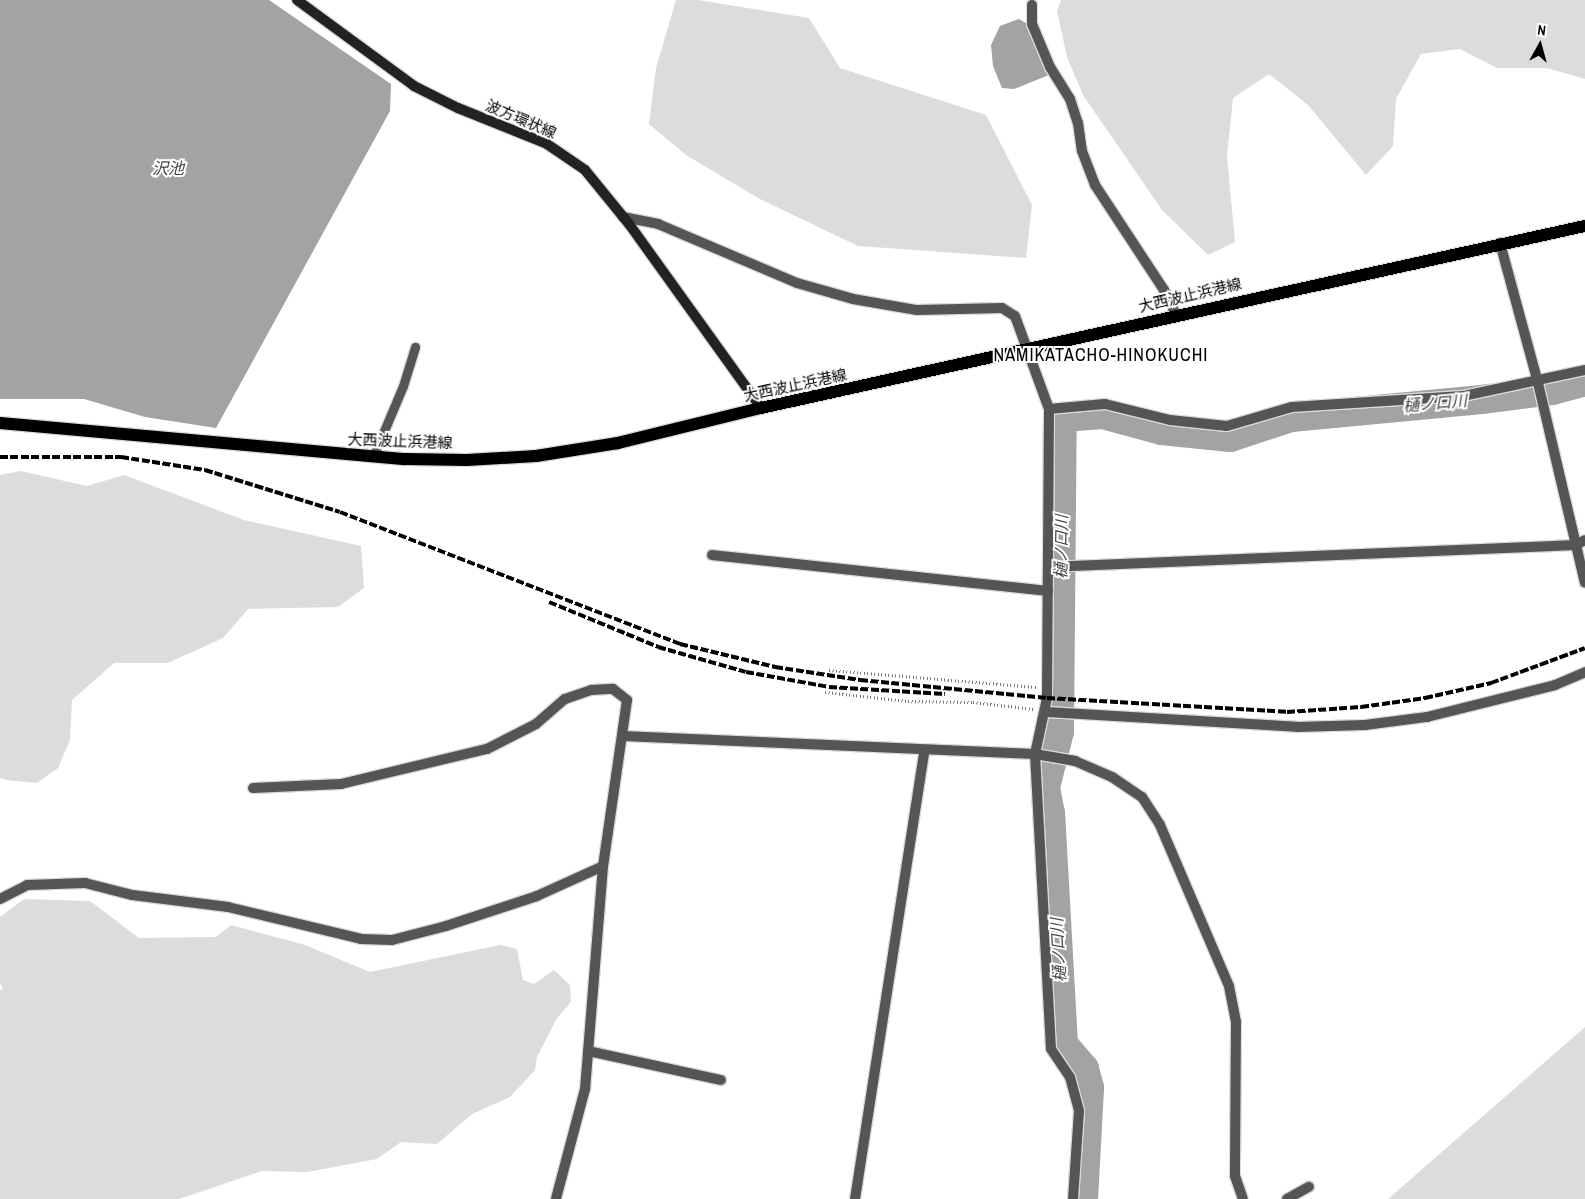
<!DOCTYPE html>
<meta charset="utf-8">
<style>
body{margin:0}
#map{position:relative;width:1585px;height:1199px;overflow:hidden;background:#fff;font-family:"Archivo Narrow","Noto Sans JP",sans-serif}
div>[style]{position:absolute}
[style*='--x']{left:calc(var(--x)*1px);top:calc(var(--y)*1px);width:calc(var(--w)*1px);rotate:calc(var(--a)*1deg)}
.green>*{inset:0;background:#dcdcdc}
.water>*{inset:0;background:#a3a3a3}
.river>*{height:29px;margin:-14.5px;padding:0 14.5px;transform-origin:14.5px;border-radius:14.5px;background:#a3a3a3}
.path>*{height:3px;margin-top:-1.5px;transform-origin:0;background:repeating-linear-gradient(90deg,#777 0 1px,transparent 0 3.5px)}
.roads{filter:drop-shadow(1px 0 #dbdbdb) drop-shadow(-1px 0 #dbdbdb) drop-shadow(0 1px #dbdbdb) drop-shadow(0 -1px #dbdbdb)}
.lane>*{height:9px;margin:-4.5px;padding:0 4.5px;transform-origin:4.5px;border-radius:4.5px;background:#555}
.street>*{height:10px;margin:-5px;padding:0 5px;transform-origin:5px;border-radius:5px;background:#555}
.secondary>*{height:10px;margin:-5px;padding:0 5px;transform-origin:5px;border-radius:5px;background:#222}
.primary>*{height:12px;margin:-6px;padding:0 6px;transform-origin:6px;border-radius:6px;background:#000}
.rail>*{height:4px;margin-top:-2px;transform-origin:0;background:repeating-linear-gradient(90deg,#000 0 8px,transparent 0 10.5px)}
span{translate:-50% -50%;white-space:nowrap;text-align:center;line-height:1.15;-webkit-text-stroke:4px #fff;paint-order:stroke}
.street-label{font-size:15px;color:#000}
.water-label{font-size:16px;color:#444;font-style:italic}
.quarter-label{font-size:18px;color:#000;letter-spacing:1px}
.north{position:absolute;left:1515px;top:20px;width:50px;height:50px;-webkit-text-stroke:4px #fff;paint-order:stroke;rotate:7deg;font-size:14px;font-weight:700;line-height:20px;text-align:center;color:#000}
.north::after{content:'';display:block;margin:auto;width:18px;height:22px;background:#000;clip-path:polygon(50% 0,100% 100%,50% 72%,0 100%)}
</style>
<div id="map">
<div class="green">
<div style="clip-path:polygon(676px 0,698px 0,809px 18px,840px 68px,986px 115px,1032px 205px,1026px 258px,858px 246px,758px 198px,686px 155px,649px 124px,656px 68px)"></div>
<div style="clip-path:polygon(1061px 0,1585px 0,1585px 79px,1547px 68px,1497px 68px,1460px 49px,1421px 54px,1396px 99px,1393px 146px,1366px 175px,1308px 105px,1269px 74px,1233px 98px,1227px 156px,1235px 242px,1208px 255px,1162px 210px,1083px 95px,1067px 57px,1057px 11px)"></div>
<div style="clip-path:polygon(21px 471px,87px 486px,124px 475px,244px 520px,361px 546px,364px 588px,338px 607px,248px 609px,223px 638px,168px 663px,114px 663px,72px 700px,70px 740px,58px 768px,37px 783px,6px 780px,0 778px,0 475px)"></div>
<div style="clip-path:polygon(24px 899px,90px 901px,139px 938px,216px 937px,231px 925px,305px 945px,370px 972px,500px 945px,517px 949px,523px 980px,534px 984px,554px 970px,570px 985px,571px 1002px,557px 1018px,537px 1057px,535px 1070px,510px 1097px,472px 1114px,437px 1144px,401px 1142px,377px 1159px,307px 1172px,262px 1171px,179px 1199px,0 1199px,0 990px,3px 989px,0 982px,0 917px)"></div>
<div style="clip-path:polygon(1585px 1027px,1585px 1199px,1388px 1199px)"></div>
</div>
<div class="water">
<div style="clip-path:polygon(0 0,269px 0,391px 84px,390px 111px,216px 428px,145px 417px,84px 399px,0 399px)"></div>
<div style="clip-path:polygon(1019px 19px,1029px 25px,1049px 75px,1014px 89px,1002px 88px,993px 66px,991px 45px,1000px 26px)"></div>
</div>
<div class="river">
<div style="--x:1083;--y:1199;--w:112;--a:-86.9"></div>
<div style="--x:1089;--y:1087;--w:20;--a:-105"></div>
<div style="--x:1084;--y:1068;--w:32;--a:-131"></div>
<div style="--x:1063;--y:1044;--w:231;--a:-93.2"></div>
<div style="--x:1050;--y:813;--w:26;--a:-101"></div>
<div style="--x:1045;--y:787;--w:58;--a:-76"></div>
<div style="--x:1059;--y:731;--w:314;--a:-89.5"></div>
<div style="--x:1062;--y:417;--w:40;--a:-4.3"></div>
<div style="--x:1102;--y:414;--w:61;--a:15.2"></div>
<div style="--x:1161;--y:430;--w:69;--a:5.8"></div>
<div style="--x:1230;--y:437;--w:64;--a:-18.2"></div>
<div style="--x:1291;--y:417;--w:191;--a:-5.4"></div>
<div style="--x:1481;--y:399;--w:72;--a:-7.2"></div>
<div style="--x:1552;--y:390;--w:34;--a:-15"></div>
</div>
<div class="path">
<div style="--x:829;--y:670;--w:208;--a:4.7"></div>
<div style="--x:825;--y:692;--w:83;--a:6.2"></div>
<div style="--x:908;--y:701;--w:65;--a:0.9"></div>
<div style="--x:973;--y:702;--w:61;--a:6.5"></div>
</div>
<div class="roads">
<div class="lane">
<div style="--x:373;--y:457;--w:77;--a:-67.1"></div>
<div style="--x:403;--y:386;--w:41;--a:-72.9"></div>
</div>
<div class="street">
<div style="--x:1032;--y:5;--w:19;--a:90"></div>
<div style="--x:1032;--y:24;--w:47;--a:67.3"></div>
<div style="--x:1050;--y:67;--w:38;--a:58"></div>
<div style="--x:1070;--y:99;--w:25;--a:72"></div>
<div style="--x:1078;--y:123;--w:28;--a:82"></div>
<div style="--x:1082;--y:151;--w:36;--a:69"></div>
<div style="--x:1095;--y:185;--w:126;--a:56.7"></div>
<div style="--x:1164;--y:290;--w:28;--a:64"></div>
<div style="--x:623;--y:217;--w:36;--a:11"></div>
<div style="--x:658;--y:224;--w:151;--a:23"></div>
<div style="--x:797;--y:283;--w:58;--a:15.9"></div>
<div style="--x:853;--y:299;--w:65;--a:9.8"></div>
<div style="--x:917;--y:310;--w:85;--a:-1.3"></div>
<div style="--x:1002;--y:308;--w:15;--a:32"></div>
<div style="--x:1015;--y:316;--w:99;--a:69.9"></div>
<div style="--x:1049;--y:409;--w:289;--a:90.4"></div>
<div style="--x:1047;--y:698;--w:57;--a:102.1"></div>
<div style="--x:1035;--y:754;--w:295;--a:86.9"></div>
<div style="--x:1051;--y:1049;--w:34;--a:56"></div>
<div style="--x:1070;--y:1077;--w:35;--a:75"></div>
<div style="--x:1079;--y:1111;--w:88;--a:93.9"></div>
<div style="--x:1500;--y:243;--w:145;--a:74.8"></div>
<div style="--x:1538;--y:383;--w:205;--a:76.8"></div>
<div style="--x:1049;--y:409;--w:56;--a:-5.1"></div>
<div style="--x:1105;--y:404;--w:67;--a:13.8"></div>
<div style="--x:1170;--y:420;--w:57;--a:6"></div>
<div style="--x:1227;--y:426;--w:68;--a:-16.3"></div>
<div style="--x:1292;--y:407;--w:171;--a:-3.7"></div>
<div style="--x:1463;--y:396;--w:125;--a:-12"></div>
<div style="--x:712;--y:555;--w:338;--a:6.1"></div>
<div style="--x:1048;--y:567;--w:528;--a:-2.39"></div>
<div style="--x:1576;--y:545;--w:10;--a:-29"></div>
<div style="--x:1047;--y:712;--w:250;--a:3.4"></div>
<div style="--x:1297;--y:727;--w:68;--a:-1.7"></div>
<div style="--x:1365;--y:725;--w:63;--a:-7.4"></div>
<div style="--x:1427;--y:717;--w:132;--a:-14"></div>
<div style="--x:1555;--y:685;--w:33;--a:-23"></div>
<div style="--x:623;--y:736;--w:412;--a:2.5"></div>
<div style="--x:1035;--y:754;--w:41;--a:9.9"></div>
<div style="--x:1075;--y:761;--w:40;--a:23.4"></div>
<div style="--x:1112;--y:777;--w:36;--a:34"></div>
<div style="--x:1142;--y:797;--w:33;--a:57"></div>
<div style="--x:1160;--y:825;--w:175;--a:66.8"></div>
<div style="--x:1229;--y:986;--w:37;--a:79"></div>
<div style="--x:1236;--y:1022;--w:154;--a:90.4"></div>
<div style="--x:1235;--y:1176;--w:24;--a:71"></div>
<div style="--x:253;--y:788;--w:88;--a:-2.6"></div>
<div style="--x:341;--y:784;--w:150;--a:-13.5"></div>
<div style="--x:487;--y:749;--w:55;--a:-27"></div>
<div style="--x:536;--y:724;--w:38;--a:-41"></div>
<div style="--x:565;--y:699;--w:28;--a:-19"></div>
<div style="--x:591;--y:690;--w:22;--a:-3"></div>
<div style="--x:613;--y:689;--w:18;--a:38"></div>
<div style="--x:627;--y:700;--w:168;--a:98.2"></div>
<div style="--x:603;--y:866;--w:224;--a:94.6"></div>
<div style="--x:585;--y:1089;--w:114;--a:104.8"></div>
<div style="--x:0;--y:899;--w:30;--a:-27"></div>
<div style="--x:27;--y:885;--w:58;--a:-2"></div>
<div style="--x:85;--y:883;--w:49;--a:14.3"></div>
<div style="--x:132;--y:895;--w:97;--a:7.1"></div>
<div style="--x:228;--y:907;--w:137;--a:13.5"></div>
<div style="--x:361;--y:939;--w:31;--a:2"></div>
<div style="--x:392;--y:940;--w:56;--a:-14.5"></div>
<div style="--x:446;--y:926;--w:96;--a:-18.2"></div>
<div style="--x:537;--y:896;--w:72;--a:-24.4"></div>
<div style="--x:588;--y:1051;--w:136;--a:12.3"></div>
<div style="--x:855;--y:1199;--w:453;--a:-81.2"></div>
<div style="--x:1287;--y:1199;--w:25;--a:-29"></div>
</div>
<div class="secondary">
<div style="--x:297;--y:0;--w:145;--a:36.3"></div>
<div style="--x:414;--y:86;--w:49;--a:26.6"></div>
<div style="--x:458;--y:108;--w:96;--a:22"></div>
<div style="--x:547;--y:144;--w:46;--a:34.4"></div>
<div style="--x:585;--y:170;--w:70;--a:50.8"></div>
<div style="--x:629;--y:224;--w:226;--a:54.3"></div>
</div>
<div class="primary">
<div style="--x:0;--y:423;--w:407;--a:5.1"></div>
<div style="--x:405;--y:459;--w:62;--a:0.9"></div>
<div style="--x:467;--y:460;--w:69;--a:-3.3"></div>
<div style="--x:536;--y:456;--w:83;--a:-9"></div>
<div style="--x:618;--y:443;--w:147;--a:-13.8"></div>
<div style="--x:761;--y:408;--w:844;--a:-12.46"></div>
</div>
</div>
<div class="rail">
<div style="--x:0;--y:457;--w:121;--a:0"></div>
<div style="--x:121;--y:457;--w:85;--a:8.8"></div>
<div style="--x:205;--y:470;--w:141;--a:17.3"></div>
<div style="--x:340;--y:512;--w:365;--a:21.2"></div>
<div style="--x:680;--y:644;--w:98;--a:13.6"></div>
<div style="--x:775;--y:667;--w:86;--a:8.7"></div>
<div style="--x:860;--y:680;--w:188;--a:5.5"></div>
<div style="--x:1047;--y:698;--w:240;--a:3.3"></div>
<div style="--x:1287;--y:712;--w:74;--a:-3.9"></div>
<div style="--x:1361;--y:707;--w:65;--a:-8"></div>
<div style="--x:1425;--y:698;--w:68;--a:-12.8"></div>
<div style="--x:1491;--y:683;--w:100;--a:-20.4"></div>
<div style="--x:549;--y:602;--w:118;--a:22.4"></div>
<div style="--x:658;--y:647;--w:91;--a:15.9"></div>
<div style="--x:746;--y:672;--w:84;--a:10.2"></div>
<div style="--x:829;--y:687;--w:116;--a:3.5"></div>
</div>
<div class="street-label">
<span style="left:521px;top:119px;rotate:23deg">波方環状線</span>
<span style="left:1190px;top:295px;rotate:-13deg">大西波止浜港線</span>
<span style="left:795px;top:385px;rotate:-12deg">大西波止浜港線</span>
<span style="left:400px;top:441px;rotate:2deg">大西波止浜港線</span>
</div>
<div class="water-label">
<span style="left:168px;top:168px">沢池</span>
<span style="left:1435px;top:403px;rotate:-5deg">樋ノ口川</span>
<span style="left:1061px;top:547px;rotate:-89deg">樋ノ口川</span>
<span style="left:1058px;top:950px;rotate:-93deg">樋ノ口川</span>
</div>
<div class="quarter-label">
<span style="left:1101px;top:355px">NAMIKATACHO-HINOKUCHI</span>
</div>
<div class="north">N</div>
</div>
